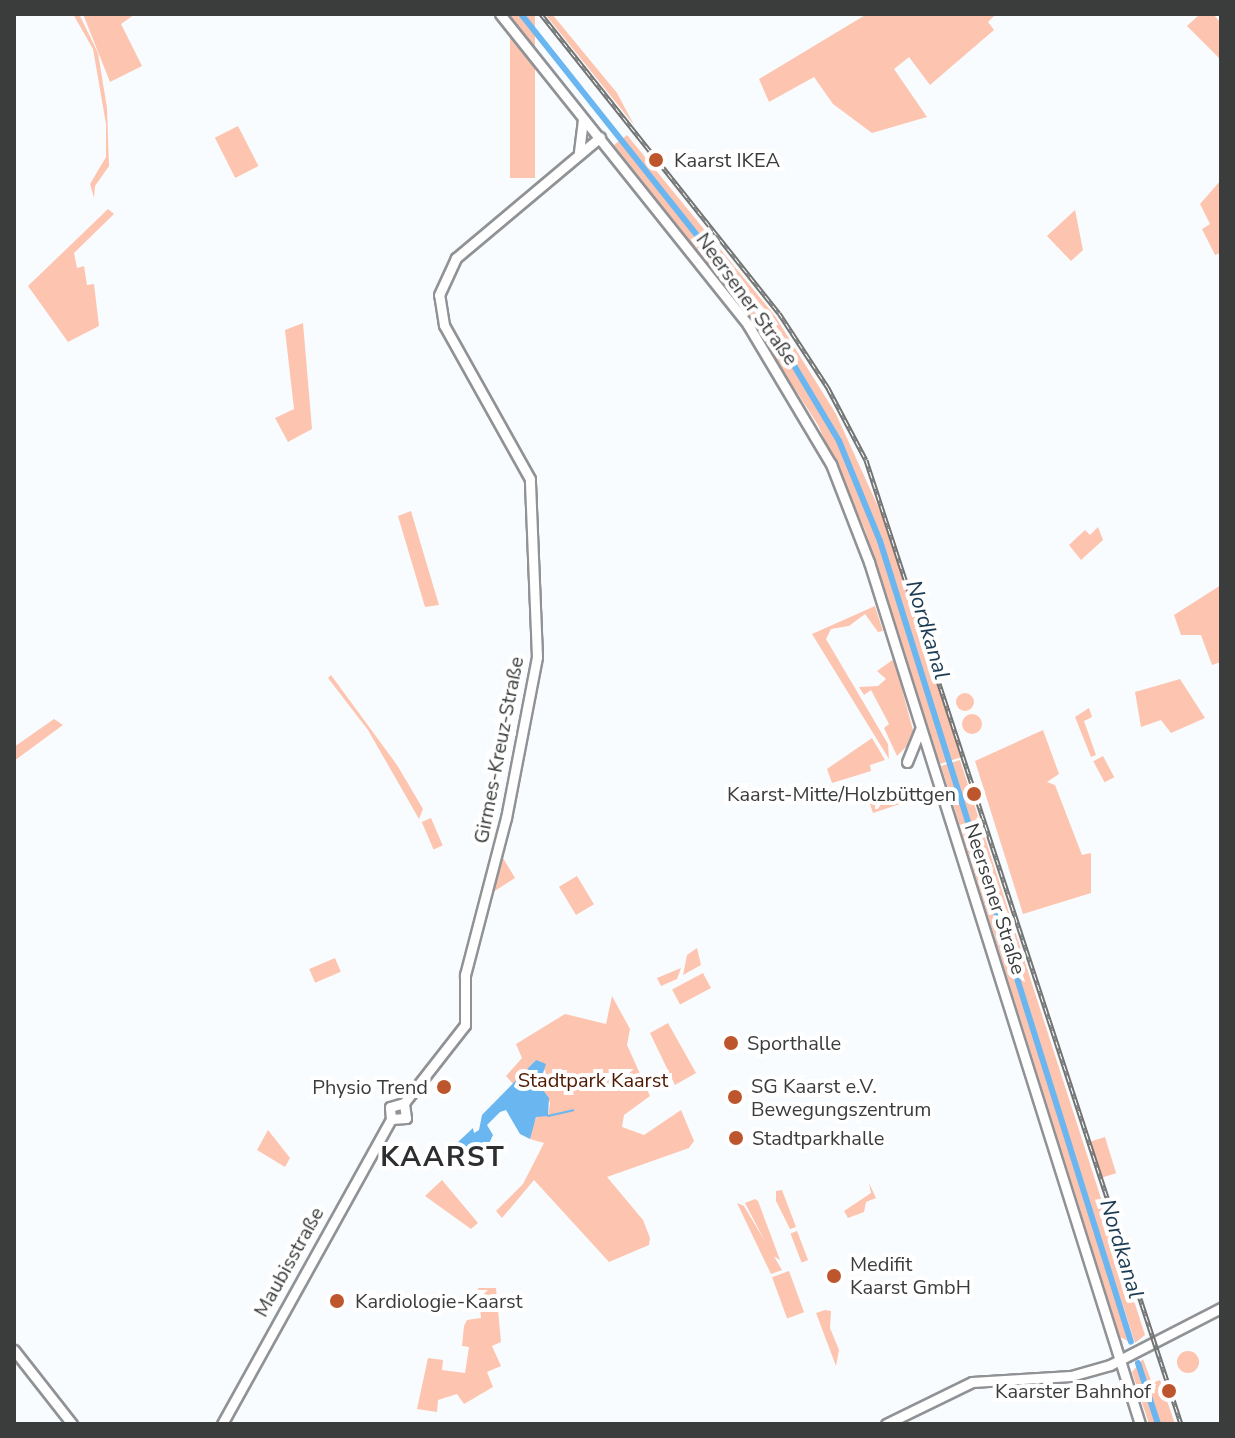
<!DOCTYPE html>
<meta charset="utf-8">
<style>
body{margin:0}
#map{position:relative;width:1235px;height:1438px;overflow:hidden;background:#f9fcfe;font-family:"Nunito Sans",sans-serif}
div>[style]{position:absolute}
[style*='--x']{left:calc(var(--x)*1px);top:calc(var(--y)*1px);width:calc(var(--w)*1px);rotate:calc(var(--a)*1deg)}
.green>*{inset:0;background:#fdc4af;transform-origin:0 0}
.round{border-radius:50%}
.water>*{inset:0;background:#69b6f0}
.stream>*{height:2px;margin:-1px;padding:0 1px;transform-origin:1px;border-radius:1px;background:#69b6f0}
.canal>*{height:6px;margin:-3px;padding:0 3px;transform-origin:3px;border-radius:3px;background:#69b6f0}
.roads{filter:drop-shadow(2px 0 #909295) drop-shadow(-2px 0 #909295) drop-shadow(0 2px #909295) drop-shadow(0 -2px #909295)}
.secondary>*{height:9px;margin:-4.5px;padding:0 4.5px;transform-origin:4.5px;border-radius:4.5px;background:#fff}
.rail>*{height:5px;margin-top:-2.5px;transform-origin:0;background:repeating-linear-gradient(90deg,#fff 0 6px,#727474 0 12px);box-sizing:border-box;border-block:2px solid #727474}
.dots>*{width:22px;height:22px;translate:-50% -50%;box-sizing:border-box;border:4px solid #fff;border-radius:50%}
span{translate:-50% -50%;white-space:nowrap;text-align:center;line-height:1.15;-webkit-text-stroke:8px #fff;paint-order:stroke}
.poi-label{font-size:20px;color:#3b3c3c}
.left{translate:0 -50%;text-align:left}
.right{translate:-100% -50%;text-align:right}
.street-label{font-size:20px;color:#3b3c3c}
.park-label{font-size:20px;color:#4e1902}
.water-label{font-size:22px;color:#1b3c54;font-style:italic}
.district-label{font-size:28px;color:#2c2e30;font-weight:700;letter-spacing:2px}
.frame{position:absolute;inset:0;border:16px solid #3b3c3c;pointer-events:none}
</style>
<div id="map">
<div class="green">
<div style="clip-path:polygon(73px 14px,79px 14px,98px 53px,107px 108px,109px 166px,95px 186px,94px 198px,90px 184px,106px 157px,106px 124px,93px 49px)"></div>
<div style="clip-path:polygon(83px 14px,135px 14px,121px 24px,142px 66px,110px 82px)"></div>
<div style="left:510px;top:14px;width:25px;height:164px"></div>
<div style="clip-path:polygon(545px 14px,552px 14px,617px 93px,634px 125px)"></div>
<div style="clip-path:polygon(867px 14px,996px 14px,988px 22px,994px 30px,930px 85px,909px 57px,894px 69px,927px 117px,872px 133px,833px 104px,814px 77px,769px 102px,759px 79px)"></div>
<div style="clip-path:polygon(1200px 14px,1213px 14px,1221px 23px,1221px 60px,1187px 26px)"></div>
<div style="left:238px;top:126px;width:45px;height:26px;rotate:63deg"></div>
<div style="clip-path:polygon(627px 135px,775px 316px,836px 414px,886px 524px,962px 757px,940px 764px,865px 530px,818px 425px,741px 305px,614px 145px)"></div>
<div style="clip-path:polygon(613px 147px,739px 306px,782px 368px,816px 426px,849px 496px,874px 562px,936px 764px,861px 530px,815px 427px,738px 307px)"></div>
<div style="clip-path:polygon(1221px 180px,1221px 253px,1215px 255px,1202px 229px,1210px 224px,1200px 204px)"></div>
<div style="clip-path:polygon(108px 209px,114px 214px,74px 253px,77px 268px,84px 266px,87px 285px,94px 284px,99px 326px,68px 342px,28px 286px)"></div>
<div style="clip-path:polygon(1075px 210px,1083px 250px,1071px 261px,1047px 236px)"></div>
<div style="clip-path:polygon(303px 323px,312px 429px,288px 442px,275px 418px,294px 409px,285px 330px)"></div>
<div style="clip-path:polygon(411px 511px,427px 565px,439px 605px,425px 607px,398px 516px)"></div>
<div style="clip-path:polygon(1098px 527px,1103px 540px,1081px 560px,1069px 545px,1085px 530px,1090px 535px)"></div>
<div style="clip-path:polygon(1221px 585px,1221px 662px,1212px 665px,1201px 635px,1181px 635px,1174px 615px)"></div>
<div style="clip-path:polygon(875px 606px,883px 631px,878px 632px,865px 614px,849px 626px,831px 629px,826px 639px,888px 744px,889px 759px,812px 634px)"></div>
<div style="clip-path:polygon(894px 659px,915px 738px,897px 756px,884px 728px,889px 724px,871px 690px,864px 695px,859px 687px,878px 686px,886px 679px,877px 671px)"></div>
<div style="clip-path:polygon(331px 675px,397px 765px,423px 809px,419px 819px,368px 730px,328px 678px)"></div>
<div style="clip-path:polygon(1180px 679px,1205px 718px,1171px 733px,1161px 720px,1141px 727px,1135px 692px)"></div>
<div class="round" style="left:956px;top:693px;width:18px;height:18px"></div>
<div style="clip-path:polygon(1089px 708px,1092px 717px,1084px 721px,1096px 755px,1091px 757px,1075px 717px)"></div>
<div class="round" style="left:962px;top:714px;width:20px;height:20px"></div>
<div style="clip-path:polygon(54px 719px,63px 725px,14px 761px,14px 747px)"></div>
<div style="clip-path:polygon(1043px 730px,1059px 774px,1047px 782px,1055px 785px,1082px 855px,1091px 853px,1091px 893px,1023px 914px,975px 761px)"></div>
<div style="clip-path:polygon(872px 738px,885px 760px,870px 765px,871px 771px,832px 783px,827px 769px)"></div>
<div style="left:1103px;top:756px;width:24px;height:11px;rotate:62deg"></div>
<div style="clip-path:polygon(960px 760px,1145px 1335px,1135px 1343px,1069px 1140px,1130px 1342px,1120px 1337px,941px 766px)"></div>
<div style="clip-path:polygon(938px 768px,1118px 1335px,1125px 1345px,1116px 1335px)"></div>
<div style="clip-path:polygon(902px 789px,906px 802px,873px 813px,870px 804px,875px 797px)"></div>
<div style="left:431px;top:818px;width:30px;height:10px;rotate:67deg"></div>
<div style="clip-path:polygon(503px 858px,515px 878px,493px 892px)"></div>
<div style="left:577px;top:876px;width:33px;height:21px;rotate:59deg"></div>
<div style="clip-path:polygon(697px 948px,701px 965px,683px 975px,687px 955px)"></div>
<div style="left:335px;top:958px;width:15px;height:28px;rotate:67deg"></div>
<div style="clip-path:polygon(681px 968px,677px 979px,661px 986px,657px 978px)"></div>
<div style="left:703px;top:973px;width:17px;height:35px;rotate:62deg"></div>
<div style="clip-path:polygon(612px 996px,630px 1029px,627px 1045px,650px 1096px,624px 1115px,622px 1127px,644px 1135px,681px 1110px,694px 1141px,689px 1148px,607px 1177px,643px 1220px,650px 1238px,649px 1245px,609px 1262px,534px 1180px,502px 1218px,496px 1211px,523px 1184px,544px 1143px,530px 1139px,532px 1127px,537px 1116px,548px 1116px,550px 1103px,539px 1085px,546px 1072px,536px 1060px,513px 1084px,506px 1076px,522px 1058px,516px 1044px,565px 1014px,606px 1024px)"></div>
<div style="clip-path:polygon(668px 1023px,696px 1073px,675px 1085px,650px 1033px)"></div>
<div style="clip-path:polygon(268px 1130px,290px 1158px,285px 1167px,257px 1150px)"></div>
<div style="left:1105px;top:1137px;width:38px;height:16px;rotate:73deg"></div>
<div style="clip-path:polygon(442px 1180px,478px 1223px,471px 1229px,425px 1196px)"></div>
<div style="clip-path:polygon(869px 1183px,876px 1198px,866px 1202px,864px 1212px,848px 1218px,844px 1211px,871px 1193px)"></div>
<div style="clip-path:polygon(782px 1190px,796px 1227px,790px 1229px,776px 1201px,776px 1191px)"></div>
<div style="clip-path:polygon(755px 1199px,758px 1201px,780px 1260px,772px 1255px,745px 1203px)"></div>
<div style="clip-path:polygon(737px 1203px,744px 1206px,782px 1270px,771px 1274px)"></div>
<div style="left:797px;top:1231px;width:31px;height:7px;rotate:69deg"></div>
<div style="left:789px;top:1271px;width:44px;height:18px;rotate:70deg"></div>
<div style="clip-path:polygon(478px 1288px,496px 1288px,501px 1342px,492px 1346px,501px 1366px,487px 1372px,493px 1387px,464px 1404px,457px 1394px,438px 1400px,437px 1412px,417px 1409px,428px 1358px,443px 1360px,442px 1370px,465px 1373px,469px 1347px,462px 1346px,464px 1326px,467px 1320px,481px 1318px)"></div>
<div style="clip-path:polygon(825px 1310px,831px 1311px,830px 1328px,839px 1350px,836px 1366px,816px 1313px)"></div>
<div class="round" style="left:1177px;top:1351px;width:22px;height:22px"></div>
<div style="clip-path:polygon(1143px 1359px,1152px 1383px,1160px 1380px,1175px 1424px,1149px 1424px,1132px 1372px)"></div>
</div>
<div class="water">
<div style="clip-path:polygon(536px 1060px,546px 1064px,539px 1085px,549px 1098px,548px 1116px,536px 1117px,530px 1139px,520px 1134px,506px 1110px,500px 1112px,487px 1125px,493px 1135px,484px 1154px,474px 1157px,458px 1142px,473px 1128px,474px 1133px,479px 1130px,482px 1115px)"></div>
</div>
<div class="stream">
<div style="--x:548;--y:1116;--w:26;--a:-13"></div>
</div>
<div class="canal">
<div style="--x:521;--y:14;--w:406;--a:51.5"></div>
<div style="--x:774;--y:332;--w:127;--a:59.2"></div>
<div style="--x:839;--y:441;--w:108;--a:67.7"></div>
<div style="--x:880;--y:541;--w:839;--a:72.6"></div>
<div style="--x:1138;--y:1363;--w:64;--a:71.8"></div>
</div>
<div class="roads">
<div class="secondary">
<div style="--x:500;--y:14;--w:398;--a:51.4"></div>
<div style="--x:748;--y:325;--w:162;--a:59.2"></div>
<div style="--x:831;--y:464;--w:105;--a:68.8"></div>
<div style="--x:869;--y:562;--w:904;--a:72.55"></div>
<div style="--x:579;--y:152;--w:32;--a:-83"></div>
<div style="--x:907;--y:762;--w:35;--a:-68"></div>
<div style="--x:404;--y:1103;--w:99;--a:-52"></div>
<div style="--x:465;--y:1025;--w:50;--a:-90"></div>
<div style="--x:465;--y:975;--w:162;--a:-75.4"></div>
<div style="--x:506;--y:818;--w:164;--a:-79.1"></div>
<div style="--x:537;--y:657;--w:178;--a:-92.3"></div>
<div style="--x:530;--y:479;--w:176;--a:-119.2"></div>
<div style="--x:444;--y:325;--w:30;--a:-99"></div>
<div style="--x:439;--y:295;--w:41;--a:-65.3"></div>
<div style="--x:456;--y:258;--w:188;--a:-40"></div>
<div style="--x:391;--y:1119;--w:15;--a:-4"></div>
<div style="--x:406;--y:1118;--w:15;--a:-98"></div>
<div style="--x:391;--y:1119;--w:12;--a:-95"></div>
<div style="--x:390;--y:1107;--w:15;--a:-16"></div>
<div style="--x:14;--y:1350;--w:94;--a:51.9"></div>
<div style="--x:222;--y:1424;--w:349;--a:-61"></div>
<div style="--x:886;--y:1424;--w:96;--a:-26"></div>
<div style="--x:972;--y:1382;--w:99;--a:-3.5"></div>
<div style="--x:1071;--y:1376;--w:41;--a:-15.8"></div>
<div style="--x:1110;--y:1365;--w:125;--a:-27.2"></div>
</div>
</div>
<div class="rail">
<div style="--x:541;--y:14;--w:382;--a:51.5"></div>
<div style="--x:779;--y:313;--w:90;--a:56.8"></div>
<div style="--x:828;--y:388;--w:81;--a:62.2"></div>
<div style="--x:866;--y:460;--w:1014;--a:71.9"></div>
</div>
<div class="dots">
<div style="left:656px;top:160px;background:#bd562c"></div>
<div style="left:974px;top:794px;background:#bd562c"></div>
<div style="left:731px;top:1043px;background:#bd562c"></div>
<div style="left:444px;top:1087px;background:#bd562c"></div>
<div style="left:735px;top:1097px;background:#bd562c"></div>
<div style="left:736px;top:1138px;background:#bd562c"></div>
<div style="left:834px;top:1276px;background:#bd562c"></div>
<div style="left:337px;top:1301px;background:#bd562c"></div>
<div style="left:1169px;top:1391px;background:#bd562c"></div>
</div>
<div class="poi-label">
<span class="left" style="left:674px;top:160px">Kaarst IKEA</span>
<span class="right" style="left:956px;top:794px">Kaarst-Mitte/Holzbüttgen</span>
<span class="left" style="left:747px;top:1043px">Sporthalle</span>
<span class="left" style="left:751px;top:1098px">SG Kaarst e.V.<br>Bewegungszentrum</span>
<span class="right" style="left:428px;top:1087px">Physio Trend</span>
<span class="left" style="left:752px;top:1138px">Stadtparkhalle</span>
<span class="left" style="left:850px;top:1276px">Medifit<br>Kaarst GmbH</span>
<span class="left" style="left:355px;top:1301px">Kardiologie-Kaarst</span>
<span class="right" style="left:1151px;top:1391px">Kaarster Bahnhof</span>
</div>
<div class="street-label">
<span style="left:747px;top:299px;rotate:54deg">Neersener Straße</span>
<span style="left:499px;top:750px;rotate:-79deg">Girmes-Kreuz-Straße</span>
<span style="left:995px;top:899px;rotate:72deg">Neersener Straße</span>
<span style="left:289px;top:1262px;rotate:-61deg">Maubisstraße</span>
</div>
<div class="park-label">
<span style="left:593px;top:1080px">Stadtpark Kaarst</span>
</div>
<div class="water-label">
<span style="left:927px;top:630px;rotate:73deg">Nordkanal</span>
<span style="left:1121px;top:1249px;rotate:73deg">Nordkanal</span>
</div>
<div class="district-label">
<span style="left:443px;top:1157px">KAARST</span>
</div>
<div class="frame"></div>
</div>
